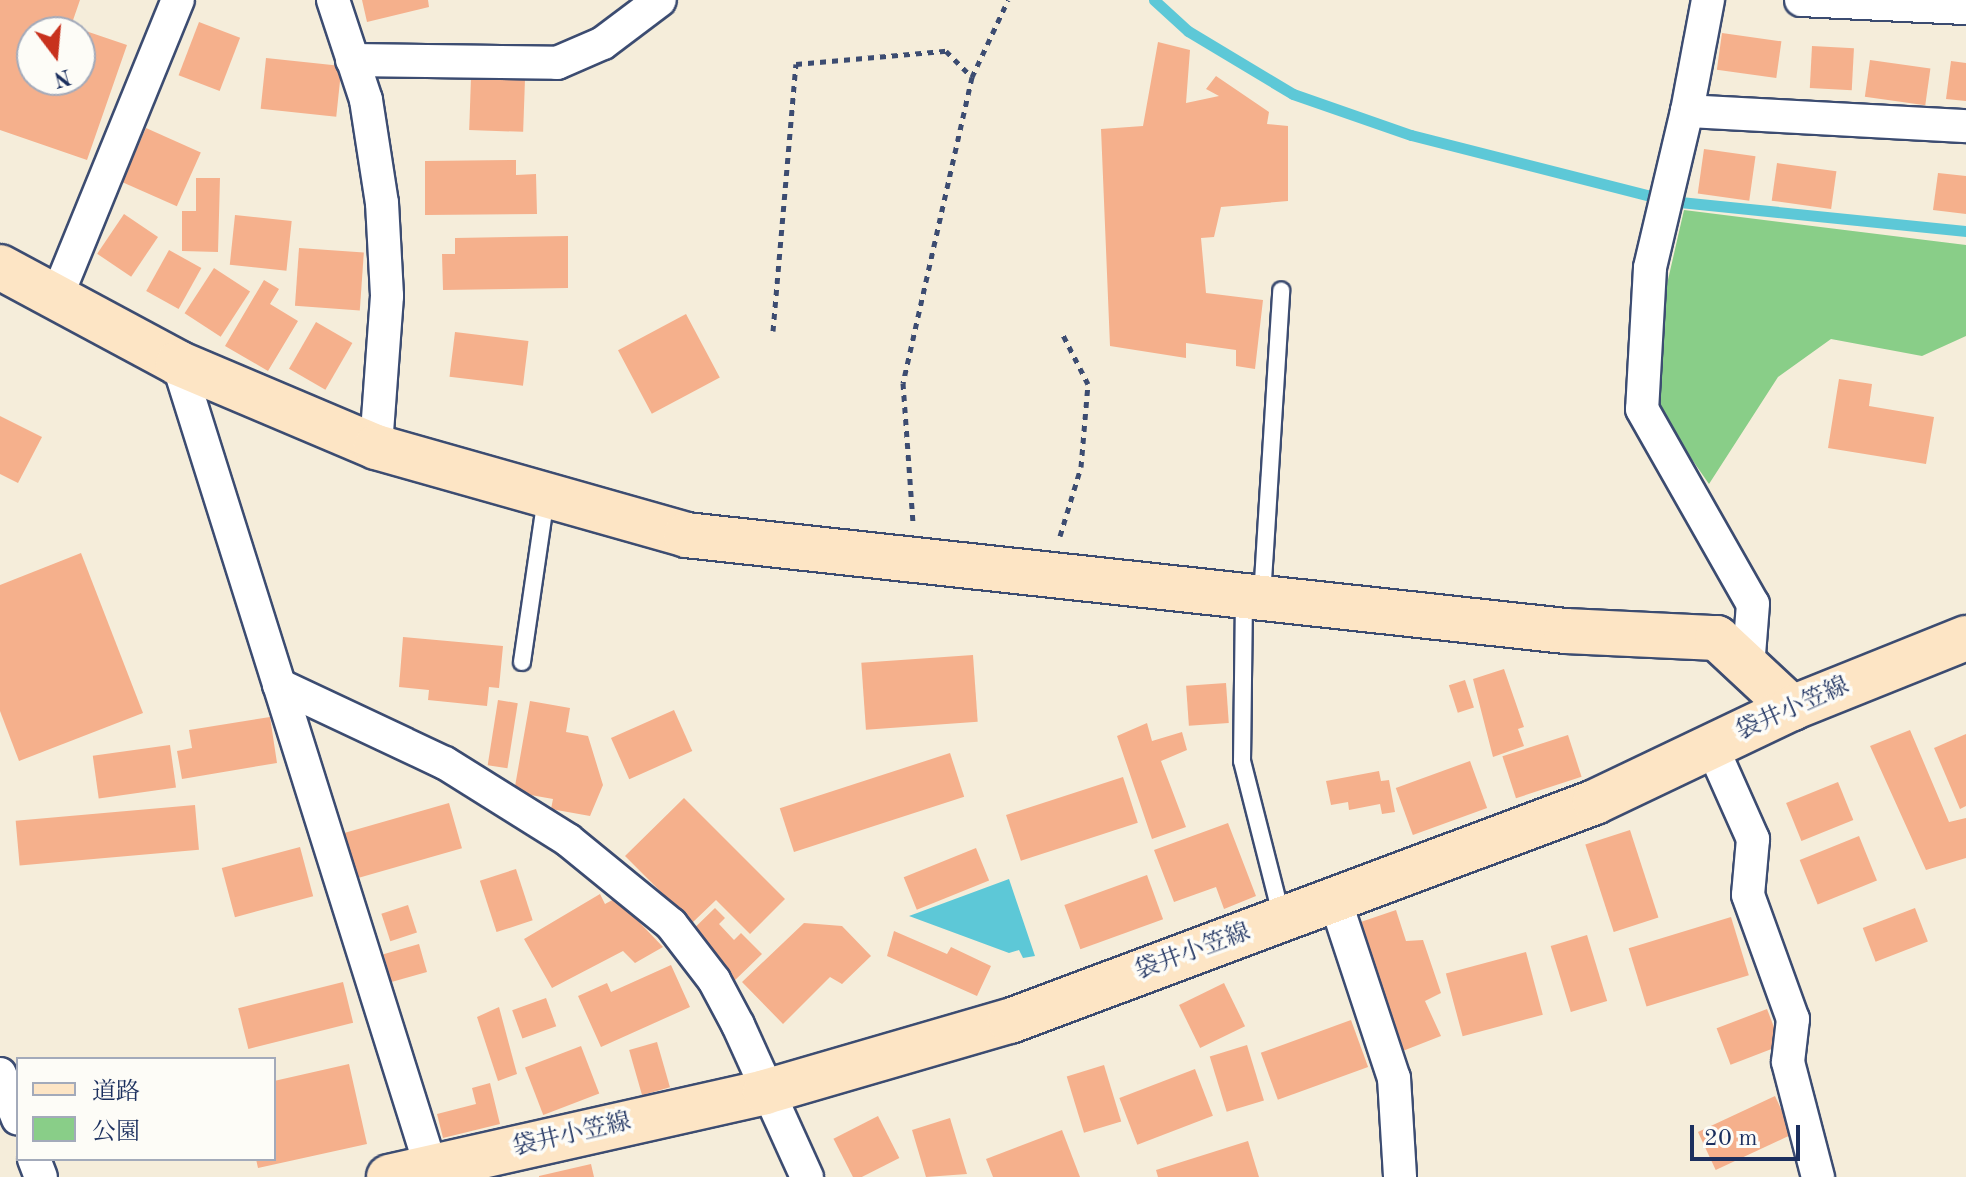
<!DOCTYPE html>
<meta charset="utf-8">
<style>
body{margin:0}
#map{position:relative;width:1966px;height:1177px;overflow:hidden;background:#f5edda;font-family:"Old Standard TT","Noto Serif JP",serif}
div>[style]{position:absolute}
[style*='--x']{left:calc(var(--x)*1px);top:calc(var(--y)*1px);width:calc(var(--w)*1px);rotate:calc(var(--a)*1deg)}
.green>*{inset:0;background:#89ce88}
.water>*{inset:0;background:#5dc8d7}
.stream>*{height:11px;margin:-5.5px;padding:0 5.5px;transform-origin:5.5px;border-radius:5.5px;background:#5dc8d7}
.building>*{inset:0;background:#f5b08c;transform-origin:0 0}
.path>*{height:5px;margin-top:-2.5px;transform-origin:0;background:repeating-linear-gradient(90deg,#3c4c71 0 6px,transparent 0 12px)}
.roads{filter:drop-shadow(2px 0 #3c4c71) drop-shadow(-2px 0 #3c4c71) drop-shadow(0 2px #3c4c71) drop-shadow(0 -2px #3c4c71)}
.lane>*{height:16px;margin:-8px;padding:0 8px;transform-origin:8px;border-radius:8px;background:#fff}
.street>*{height:32px;margin:-16px;padding:0 16px;transform-origin:16px;border-radius:16px;background:#fff}
.secondary>*{height:44px;margin:-22px;padding:0 22px;transform-origin:22px;border-radius:22px;background:#fde5c5}
span{translate:-50% -50%;white-space:nowrap;text-align:center;line-height:1.15;-webkit-text-stroke:7px #fdfcf7;paint-order:stroke}
.street-label{font-size:24px;color:#1b2f5e}
.legend{position:absolute;left:16px;top:1057px;width:260px;height:104px;box-sizing:border-box;background:#fdfcf7;border:2px solid #a3aaba;margin:0;padding:10px 14px;list-style:none;font-size:24px;color:#1b2f5e}
.legend li{display:flex;align-items:center;gap:16px;height:40px}
.legend b{width:40px;border:2px solid #a3aaba}
.north{position:absolute;left:16px;top:16px;width:80px;height:80px;box-sizing:border-box;background:#fdfcf7;border:2px solid #a3aaba;border-radius:50%;rotate:164deg;font-size:22px;font-weight:700;line-height:32px;text-align:center;color:#1b2f5e}
.north::after{content:'';display:block;margin:auto;width:28px;height:36px;background:#c8321e;clip-path:polygon(50% 0,100% 100%,50% 72%,0 100%)}
.scale{position:absolute;left:1690px;top:1125px;width:110px;height:36px;box-sizing:border-box;border:4px solid #1b2f5e;border-top:0;padding-left:10px;font-size:24px;line-height:28px;white-space:nowrap;color:#1b2f5e;-webkit-text-stroke:6px #fdfcf7;paint-order:stroke}
</style>
<div id="map">
<div class="green">
<div style="clip-path:polygon(1684px 210px,1966px 245px,1966px 336px,1922px 356px,1831px 339px,1778px 377px,1709px 484px,1643px 389px)"></div>
</div>
<div class="water">
<div style="clip-path:polygon(1009px 879px,1035px 956px,1023px 958px,1019px 950px,1009px 953px,909px 916px)"></div>
</div>
<div class="stream">
<div style="--x:1154;--y:0;--w:46;--a:42.4"></div>
<div style="--x:1188;--y:31;--w:122;--a:31"></div>
<div style="--x:1293;--y:94;--w:125;--a:19.2"></div>
<div style="--x:1411;--y:135;--w:267;--a:14.3"></div>
<div style="--x:1670;--y:201;--w:298;--a:5.8"></div>
</div>
<div class="building">
<div style="clip-path:polygon(evenodd,0 0,80px 0,71px 26px,127px 45px,87px 160px,0 130px,0 0,32px 32px,80px 32px,80px 80px,32px 80px,32px 32px)"></div>
<div style="clip-path:polygon(362px 0,428px 0,429px 7px,367px 22px)"></div>
<div style="left:199px;top:22px;width:44px;height:57px;rotate:21deg"></div>
<div style="left:1722px;top:33px;width:60px;height:37px;rotate:8deg"></div>
<div style="clip-path:polygon(1158px 42px,1190px 50px,1186px 103px,1219px 96px,1206px 89px,1216px 76px,1269px 112px,1267px 124px,1288px 126px,1288px 201px,1221px 207px,1214px 237px,1201px 238px,1206px 293px,1263px 300px,1255px 369px,1236px 366px,1236px 350px,1186px 343px,1186px 358px,1110px 346px,1101px 129px,1143px 126px)"></div>
<div style="left:1812px;top:46px;width:42px;height:42px;rotate:3deg"></div>
<div style="left:266px;top:58px;width:76px;height:51px;rotate:6deg"></div>
<div style="left:1870px;top:60px;width:61px;height:37px;rotate:8deg"></div>
<div style="clip-path:polygon(1951px 61px,1966px 63px,1966px 101px,1946px 99px)"></div>
<div style="left:471px;top:78px;width:54px;height:52px;rotate:2deg"></div>
<div style="left:146px;top:128px;width:60px;height:59px;rotate:24deg"></div>
<div style="left:1704px;top:149px;width:52px;height:45px;rotate:8deg"></div>
<div style="clip-path:polygon(516px 160px,516px 175px,536px 174px,537px 214px,425px 215px,425px 161px)"></div>
<div style="left:1777px;top:163px;width:60px;height:38px;rotate:8deg"></div>
<div style="clip-path:polygon(1938px 173px,1966px 176px,1966px 214px,1933px 210px)"></div>
<div style="clip-path:polygon(196px 178px,220px 178px,218px 252px,182px 251px,182px 211px,196px 211px)"></div>
<div style="left:124px;top:214px;width:41px;height:48px;rotate:34deg"></div>
<div style="left:235px;top:215px;width:57px;height:50px;rotate:6deg"></div>
<div style="clip-path:polygon(568px 236px,568px 288px,443px 290px,442px 254px,455px 254px,455px 238px)"></div>
<div style="left:299px;top:248px;width:65px;height:58px;rotate:4deg"></div>
<div style="left:169px;top:250px;width:37px;height:47px;rotate:29deg"></div>
<div style="left:214px;top:268px;width:43px;height:54px;rotate:33deg"></div>
<div style="clip-path:polygon(264px 280px,279px 289px,270px 304px,298px 321px,268px 371px,225px 346px)"></div>
<div style="left:686px;top:314px;width:72px;height:77px;rotate:62deg"></div>
<div style="left:316px;top:322px;width:42px;height:54px;rotate:30deg"></div>
<div style="left:455px;top:332px;width:74px;height:45px;rotate:7deg"></div>
<div style="clip-path:polygon(1839px 379px,1872px 384px,1869px 406px,1934px 417px,1926px 464px,1828px 448px)"></div>
<div style="clip-path:polygon(0 416px,42px 437px,18px 483px,0 474px)"></div>
<div style="clip-path:polygon(81px 553px,143px 713px,19px 761px,0 711px,0 585px)"></div>
<div style="clip-path:polygon(403px 637px,503px 646px,499px 688px,489px 687px,487px 706px,428px 700px,429px 690px,399px 687px)"></div>
<div style="left:973px;top:655px;width:67px;height:112px;rotate:86deg"></div>
<div style="clip-path:polygon(1504px 669px,1524px 727px,1518px 729px,1524px 746px,1493px 757px,1473px 679px)"></div>
<div style="left:1465px;top:680px;width:29px;height:17px;rotate:72deg"></div>
<div style="left:1226px;top:683px;width:40px;height:40px;rotate:86deg"></div>
<div style="left:498px;top:700px;width:20px;height:66px;rotate:9deg"></div>
<div style="clip-path:polygon(530px 701px,570px 708px,566px 732px,588px 736px,603px 785px,590px 816px,551px 809px,553px 799px,514px 792px)"></div>
<div style="left:674px;top:710px;width:45px;height:69px;rotate:66deg"></div>
<div style="clip-path:polygon(270px 717px,277px 763px,182px 779px,177px 751px,192px 748px,189px 730px)"></div>
<div style="clip-path:polygon(1147px 723px,1152px 741px,1182px 732px,1187px 750px,1161px 761px,1186px 827px,1152px 839px,1117px 736px)"></div>
<div style="clip-path:polygon(1910px 730px,1949px 822px,1966px 818px,1966px 858px,1926px 870px,1870px 746px)"></div>
<div style="clip-path:polygon(1966px 734px,1966px 806px,1960px 809px,1934px 748px)"></div>
<div style="left:1568px;top:735px;width:44px;height:69px;rotate:72deg"></div>
<div style="left:170px;top:745px;width:43px;height:78px;rotate:82deg"></div>
<div style="left:950px;top:753px;width:46px;height:179px;rotate:72deg"></div>
<div style="left:1470px;top:761px;width:50px;height:79px;rotate:70deg"></div>
<div style="clip-path:polygon(1379px 771px,1381px 781px,1389px 780px,1395px 812px,1382px 814px,1380px 804px,1349px 810px,1348px 802px,1331px 805px,1326px 781px)"></div>
<div style="left:1123px;top:777px;width:48px;height:123px;rotate:72deg"></div>
<div style="left:1838px;top:782px;width:41px;height:56px;rotate:68deg"></div>
<div style="clip-path:polygon(684px 798px,785px 899px,750px 934px,716px 900px,692px 923px,625px 856px)"></div>
<div style="left:449px;top:803px;width:47px;height:109px;rotate:74deg"></div>
<div style="left:195px;top:805px;width:45px;height:180px;rotate:85deg"></div>
<div style="clip-path:polygon(1228px 823px,1256px 896px,1224px 909px,1216px 887px,1174px 902px,1154px 850px)"></div>
<div style="left:1630px;top:830px;width:92px;height:47px;rotate:72deg"></div>
<div style="left:1859px;top:836px;width:48px;height:64px;rotate:68deg"></div>
<div style="left:300px;top:847px;width:51px;height:81px;rotate:75deg"></div>
<div style="left:976px;top:848px;width:35px;height:78px;rotate:68deg"></div>
<div style="left:516px;top:869px;width:54px;height:38px;rotate:72deg"></div>
<div style="left:1147px;top:875px;width:47px;height:88px;rotate:70deg"></div>
<div style="clip-path:polygon(600px 894px,605px 904px,616px 898px,663px 947px,635px 963px,623px 951px,552px 988px,524px 939px)"></div>
<div style="left:408px;top:905px;width:29px;height:28px;rotate:72deg"></div>
<div style="clip-path:polygon(715px 908px,725px 918px,719px 924px,734px 940px,741px 933px,762px 954px,731px 984px,684px 938px)"></div>
<div style="left:1915px;top:908px;width:36px;height:56px;rotate:69deg"></div>
<div style="clip-path:polygon(1396px 910px,1406px 941px,1423px 940px,1441px 993px,1425px 1001px,1441px 1036px,1395px 1054px,1352px 925px)"></div>
<div style="left:1731px;top:917px;width:61px;height:107px;rotate:73deg"></div>
<div style="clip-path:polygon(804px 923px,842px 926px,871px 956px,842px 984px,830px 977px,783px 1024px,742px 982px)"></div>
<div style="clip-path:polygon(894px 931px,947px 954px,951px 947px,991px 966px,977px 996px,887px 956px)"></div>
<div style="left:1587px;top:935px;width:69px;height:38px;rotate:73deg"></div>
<div style="left:419px;top:944px;width:29px;height:37px;rotate:74deg"></div>
<div style="left:1526px;top:952px;width:65px;height:83px;rotate:75deg"></div>
<div style="clip-path:polygon(671px 965px,690px 1007px,601px 1047px,578px 996px,607px 983px,611px 992px)"></div>
<div style="left:343px;top:982px;width:42px;height:108px;rotate:76deg"></div>
<div style="left:1224px;top:983px;width:48px;height:50px;rotate:64deg"></div>
<div style="left:546px;top:998px;width:30px;height:36px;rotate:70deg"></div>
<div style="clip-path:polygon(499px 1007px,517px 1074px,498px 1081px,477px 1017px)"></div>
<div style="left:1767px;top:1009px;width:39px;height:54px;rotate:69deg"></div>
<div style="left:1351px;top:1020px;width:50px;height:96px;rotate:70deg"></div>
<div style="left:657px;top:1042px;width:47px;height:29px;rotate:74deg"></div>
<div style="left:1247px;top:1045px;width:58px;height:39px;rotate:73deg"></div>
<div style="left:581px;top:1046px;width:51px;height:60px;rotate:69deg"></div>
<div style="clip-path:polygon(349px 1064px,367px 1144px,258px 1168px,256px 1159px,274px 1159px,274px 1081px)"></div>
<div style="left:1104px;top:1065px;width:59px;height:39px;rotate:73deg"></div>
<div style="left:1195px;top:1069px;width:50px;height:81px;rotate:69deg"></div>
<div style="clip-path:polygon(490px 1083px,500px 1124px,443px 1138px,437px 1114px,476px 1104px,472px 1088px)"></div>
<div style="left:1775px;top:1096px;width:42px;height:85px;rotate:65deg"></div>
<div style="left:878px;top:1116px;width:47px;height:50px;rotate:63deg"></div>
<div style="clip-path:polygon(950px 1118px,967px 1174px,926px 1177px,912px 1130px)"></div>
<div style="clip-path:polygon(1062px 1130px,1080px 1177px,993px 1177px,986px 1159px)"></div>
<div style="clip-path:polygon(1248px 1141px,1259px 1177px,1158px 1177px,1156px 1170px)"></div>
<div style="clip-path:polygon(591px 1164px,594px 1177px,539px 1177px,539px 1176px)"></div>
</div>
<div class="path">
<div style="--x:972;--y:77;--w:85;--a:-64.9"></div>
<div style="--x:773;--y:331;--w:268;--a:-85.1"></div>
<div style="--x:796;--y:64;--w:151;--a:-5"></div>
<div style="--x:946;--y:51;--w:37;--a:45"></div>
<div style="--x:972;--y:77;--w:314;--a:102.7"></div>
<div style="--x:903;--y:383;--w:138;--a:85.9"></div>
<div style="--x:1060;--y:536;--w:72;--a:-73.1"></div>
<div style="--x:1081;--y:467;--w:83;--a:-85.2"></div>
<div style="--x:1088;--y:384;--w:57;--a:-117"></div>
</div>
<div class="roads">
<div class="lane">
<div style="--x:1262;--y:597;--w:307;--a:-86.4"></div>
<div style="--x:1244;--y:598;--w:163;--a:90.7"></div>
<div style="--x:1242;--y:761;--w:162;--a:75.7"></div>
<div style="--x:522;--y:662;--w:166;--a:-81.7"></div>
</div>
<div class="street">
<div style="--x:333;--y:0;--w:105;--a:71.7"></div>
<div style="--x:366;--y:100;--w:104;--a:81.2"></div>
<div style="--x:382;--y:203;--w:93;--a:86.9"></div>
<div style="--x:387;--y:296;--w:151;--a:94.2"></div>
<div style="--x:1708;--y:0;--w:113;--a:100.7"></div>
<div style="--x:1687;--y:111;--w:279;--a:3.1"></div>
<div style="--x:1801;--y:0;--w:165;--a:2.8"></div>
<div style="--x:352;--y:60;--w:205;--a:0.8"></div>
<div style="--x:557;--y:63;--w:50;--a:-23.5"></div>
<div style="--x:603;--y:43;--w:71;--a:-37"></div>
<div style="--x:1687;--y:111;--w:161;--a:103.3"></div>
<div style="--x:1650;--y:268;--w:141;--a:93.2"></div>
<div style="--x:1642;--y:409;--w:224;--a:60.4"></div>
<div style="--x:1753;--y:604;--w:63;--a:94.5"></div>
<div style="--x:55;--y:301;--w:325;--a:-67.8"></div>
<div style="--x:178;--y:363;--w:853;--a:72.54"></div>
<div style="--x:279;--y:685;--w:183;--a:25.2"></div>
<div style="--x:445;--y:763;--w:145;--a:32"></div>
<div style="--x:568;--y:840;--w:133;--a:39.2"></div>
<div style="--x:671;--y:924;--w:71;--a:52.5"></div>
<div style="--x:714;--y:980;--w:51;--a:61.9"></div>
<div style="--x:738;--y:1025;--w:167;--a:65.6"></div>
<div style="--x:1712;--y:747;--w:101;--a:66"></div>
<div style="--x:1753;--y:839;--w:56;--a:95.1"></div>
<div style="--x:1748;--y:895;--w:132;--a:70.1"></div>
<div style="--x:1793;--y:1019;--w:43;--a:96.6"></div>
<div style="--x:1788;--y:1062;--w:119;--a:75.4"></div>
<div style="--x:1335;--y:900;--w:188;--a:71.7"></div>
<div style="--x:1394;--y:1078;--w:99;--a:86.5"></div>
<div style="--x:0;--y:1074;--w:48;--a:68.2"></div>
<div style="--x:34;--y:1159;--w:19;--a:69"></div>
</div>
<div class="secondary">
<div style="--x:0;--y:267;--w:202;--a:28.3"></div>
<div style="--x:178;--y:363;--w:215;--a:23"></div>
<div style="--x:376;--y:447;--w:322;--a:15.8"></div>
<div style="--x:686;--y:535;--w:885;--a:6.23"></div>
<div style="--x:1566;--y:631;--w:151;--a:2.7"></div>
<div style="--x:1717;--y:638;--w:103;--a:43"></div>
<div style="--x:389;--y:1177;--w:385;--a:-12.7"></div>
<div style="--x:765;--y:1092;--w:255;--a:-16.2"></div>
<div style="--x:1010;--y:1021;--w:625;--a:-20.52"></div>
<div style="--x:1595;--y:802;--w:218;--a:-25.5"></div>
<div style="--x:1792;--y:708;--w:188;--a:-21.9"></div>
</div>
</div>
<div class="street-label">
<span style="left:1793px;top:710px;rotate:-24deg">袋井小笠線</span>
<span style="left:1193px;top:953px;rotate:-20deg">袋井小笠線</span>
<span style="left:572px;top:1136px;rotate:-13deg">袋井小笠線</span>
</div>
<ul class="legend">
<li><b style="height:10px;background:#fde5c5"></b>道路</li>
<li><b style="height:22px;background:#89ce88"></b>公園</li>
</ul>
<div class="north">N</div>
<div class="scale">20 m</div>
</div>
